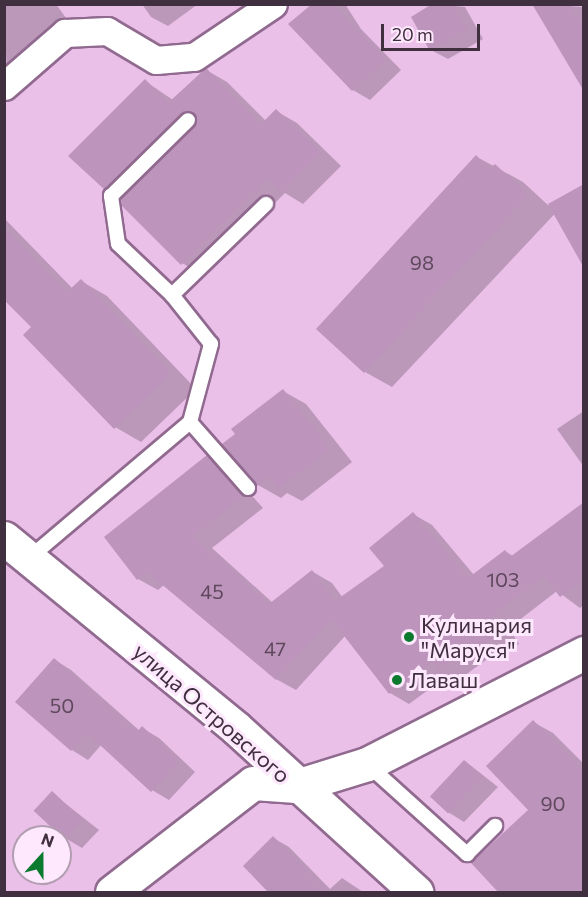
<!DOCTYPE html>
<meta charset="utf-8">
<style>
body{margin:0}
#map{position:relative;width:588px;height:897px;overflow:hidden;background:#eabfe8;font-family:Commissioner,sans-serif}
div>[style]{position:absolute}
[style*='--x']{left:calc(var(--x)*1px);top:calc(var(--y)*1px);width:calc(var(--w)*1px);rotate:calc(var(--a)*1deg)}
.shadow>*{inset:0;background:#0003}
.building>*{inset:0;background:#bd94bb;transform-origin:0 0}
.roads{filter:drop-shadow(2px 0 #906a8f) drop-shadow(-2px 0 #906a8f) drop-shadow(0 2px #906a8f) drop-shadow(0 -2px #906a8f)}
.service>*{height:14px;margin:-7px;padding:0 7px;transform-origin:7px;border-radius:7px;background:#fff}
.minor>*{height:27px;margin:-13.5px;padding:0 13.5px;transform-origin:13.5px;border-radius:13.5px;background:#fff}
.tertiary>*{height:33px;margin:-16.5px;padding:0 16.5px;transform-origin:16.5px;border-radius:16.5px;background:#fff}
.dots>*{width:16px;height:16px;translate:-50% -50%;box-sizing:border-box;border:3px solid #fee8fd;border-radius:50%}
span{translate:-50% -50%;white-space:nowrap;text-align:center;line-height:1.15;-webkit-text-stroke:6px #fee8fd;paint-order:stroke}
.number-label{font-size:20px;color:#5f485e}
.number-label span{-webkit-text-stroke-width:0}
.poi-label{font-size:22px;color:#402f3f}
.left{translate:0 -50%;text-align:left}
.street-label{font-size:22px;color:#402f3f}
.frame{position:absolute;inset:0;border:6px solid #402f3f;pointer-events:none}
.north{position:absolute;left:12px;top:825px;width:60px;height:60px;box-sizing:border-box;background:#fee8fd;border:2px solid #b29eb1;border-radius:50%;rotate:21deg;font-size:16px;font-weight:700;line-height:24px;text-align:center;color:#402f3f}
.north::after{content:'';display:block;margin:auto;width:21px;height:27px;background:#0b7a2e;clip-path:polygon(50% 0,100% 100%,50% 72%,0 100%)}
.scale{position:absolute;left:381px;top:24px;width:99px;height:27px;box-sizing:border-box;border:3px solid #402f3f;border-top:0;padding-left:8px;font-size:18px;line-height:21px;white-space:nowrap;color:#402f3f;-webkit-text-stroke:4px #fee8fd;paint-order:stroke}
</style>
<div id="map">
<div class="shadow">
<div style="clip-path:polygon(4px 4px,56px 4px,66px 18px,7px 76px)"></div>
<div style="clip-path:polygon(142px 4px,198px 4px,168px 26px,151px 17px)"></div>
<div style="clip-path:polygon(314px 4px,345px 4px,361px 29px,401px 70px,370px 100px,353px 90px,290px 24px)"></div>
<div style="clip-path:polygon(435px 4px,465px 7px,483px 39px,448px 59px,431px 50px)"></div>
<div style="clip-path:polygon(542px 4px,584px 7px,584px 91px,536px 9px)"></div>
<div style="clip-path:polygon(206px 70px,227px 82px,266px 121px,276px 111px,297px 123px,341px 166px,303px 204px,285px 193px,203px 275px,182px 263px,123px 199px,106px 188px,145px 81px,173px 100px)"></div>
<div style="clip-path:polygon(477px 157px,523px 182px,549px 206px,579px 188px,392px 387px,365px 372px)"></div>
<div style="clip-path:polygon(4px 218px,73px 289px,81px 281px,107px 296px,196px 389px,141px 442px,115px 427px,33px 327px,4px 298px)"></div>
<div style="clip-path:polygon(283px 391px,306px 404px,352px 462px,302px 501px,287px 493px,281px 498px,258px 485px)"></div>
<div style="clip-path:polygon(584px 411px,584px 467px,557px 429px)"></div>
<div style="clip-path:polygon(208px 457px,227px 468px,263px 508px,212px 548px,273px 603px,313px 572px,332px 583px,343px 598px,386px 567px,413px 514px,432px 525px,474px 575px,505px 551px,513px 556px,584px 535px,584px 605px,580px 608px,557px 591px,509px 628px,519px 644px,499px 657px,494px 654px,460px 679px,450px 674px,409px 704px,390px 693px,346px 635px,296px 690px,276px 679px,164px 585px,158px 590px,138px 579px)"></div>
<div style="clip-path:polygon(55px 660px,71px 670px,140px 731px,142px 728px,159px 738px,195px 772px,169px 800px,152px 790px,102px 744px,88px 760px,72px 750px)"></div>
<div style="clip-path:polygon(533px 722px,553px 733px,584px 764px,584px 892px,500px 892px,473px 863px,530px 810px)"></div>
<div style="clip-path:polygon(465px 761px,498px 787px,464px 822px,448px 812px)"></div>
<div style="clip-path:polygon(52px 793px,99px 830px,82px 848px,65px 838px)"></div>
<div style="clip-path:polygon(273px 838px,289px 847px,330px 889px,342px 878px,363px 892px,270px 892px,245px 866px)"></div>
</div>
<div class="building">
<div style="clip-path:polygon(312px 4px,332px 4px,386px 60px,352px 91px,288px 24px)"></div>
<div style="clip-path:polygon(432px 4px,453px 4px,467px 29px,430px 51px,411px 17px)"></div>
<div style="clip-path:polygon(532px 4px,569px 4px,584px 29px,584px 91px)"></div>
<div style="clip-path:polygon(206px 68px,261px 124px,276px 109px,321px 153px,282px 193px,267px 178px,181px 265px,122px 206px,121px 199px,194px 126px,194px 113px,182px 114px,105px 190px,68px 156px,145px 79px,168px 103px)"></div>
<div style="clip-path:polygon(476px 155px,489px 169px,495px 164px,528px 195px,364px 373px,316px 329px)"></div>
<div style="clip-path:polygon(584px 184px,584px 268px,548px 204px)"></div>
<div style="clip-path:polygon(4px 228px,67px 292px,81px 279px,171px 373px,114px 429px,23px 335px,31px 327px,4px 300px)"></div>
<div style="clip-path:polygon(283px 389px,330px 449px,278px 489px,268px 477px,257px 486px,222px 444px,235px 434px,231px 429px)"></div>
<div style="clip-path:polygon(207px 455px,244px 496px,193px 536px,269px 604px,312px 570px,335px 601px,384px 566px,369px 548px,413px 512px,468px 578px,505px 550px,510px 557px,584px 502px,584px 580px,560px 597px,544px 576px,490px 617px,501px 633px,479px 647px,476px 642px,439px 669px,433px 661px,389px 694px,331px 619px,276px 680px,147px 572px,137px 580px,104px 537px)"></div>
<div style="clip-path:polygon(54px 658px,137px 732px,142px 726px,179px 761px,151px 792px,87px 733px,71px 751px,15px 702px)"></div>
<div style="clip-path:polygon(533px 720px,584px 771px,584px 892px,498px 892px,471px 863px,528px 810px,486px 766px)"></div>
<div style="left:464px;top:760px;width:25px;height:50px;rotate:43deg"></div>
<div style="left:52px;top:791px;width:42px;height:27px;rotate:43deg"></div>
<div style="clip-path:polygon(273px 836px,327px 892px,268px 892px,243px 866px)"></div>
</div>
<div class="roads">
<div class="service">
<div style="--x:172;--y:295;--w:131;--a:-44.1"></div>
<div style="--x:190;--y:422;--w:88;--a:48.7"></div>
<div style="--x:28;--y:559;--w:212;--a:-40.2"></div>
<div style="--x:190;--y:422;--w:81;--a:-74.9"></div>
<div style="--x:211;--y:344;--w:63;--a:-128.5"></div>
<div style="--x:172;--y:295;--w:74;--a:-136.6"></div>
<div style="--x:118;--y:244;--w:49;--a:-98.3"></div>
<div style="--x:111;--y:196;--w:108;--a:-44.6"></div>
<div style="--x:367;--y:764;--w:135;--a:42"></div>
<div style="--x:467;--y:854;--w:40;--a:-45"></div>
</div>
<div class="minor">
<div style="--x:4;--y:86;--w:81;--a:-41"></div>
<div style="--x:65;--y:33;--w:42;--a:-2.7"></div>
<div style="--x:107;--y:31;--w:57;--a:30.6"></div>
<div style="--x:156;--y:60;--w:38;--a:-5"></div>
<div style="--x:194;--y:57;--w:95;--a:-33.9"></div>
</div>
<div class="tertiary">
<div style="--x:4;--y:538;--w:300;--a:39.3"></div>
<div style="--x:236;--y:728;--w:244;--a:42.3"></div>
<div style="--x:112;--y:892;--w:178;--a:-37.7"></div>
<div style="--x:253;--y:783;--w:43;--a:4"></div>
<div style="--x:296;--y:786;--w:74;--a:-17.2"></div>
<div style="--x:367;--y:764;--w:244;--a:-27.1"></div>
</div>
</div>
<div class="dots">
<div style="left:409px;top:637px;background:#0b7a2e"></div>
<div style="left:397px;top:680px;background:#0b7a2e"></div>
</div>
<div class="number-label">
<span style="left:422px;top:262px">98</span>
<span style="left:503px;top:579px">103</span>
<span style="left:212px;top:591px">45</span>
<span style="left:275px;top:648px">47</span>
<span style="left:62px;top:705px">50</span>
<span style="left:553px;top:803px">90</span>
</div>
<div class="poi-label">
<span class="left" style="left:421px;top:637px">Кулинария<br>"Маруся"</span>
<span class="left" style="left:409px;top:680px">Лаваш</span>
</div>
<div class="street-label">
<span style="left:212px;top:713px;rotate:41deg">улица Островского</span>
</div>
<div class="frame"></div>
<div class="north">N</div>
<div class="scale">20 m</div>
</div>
